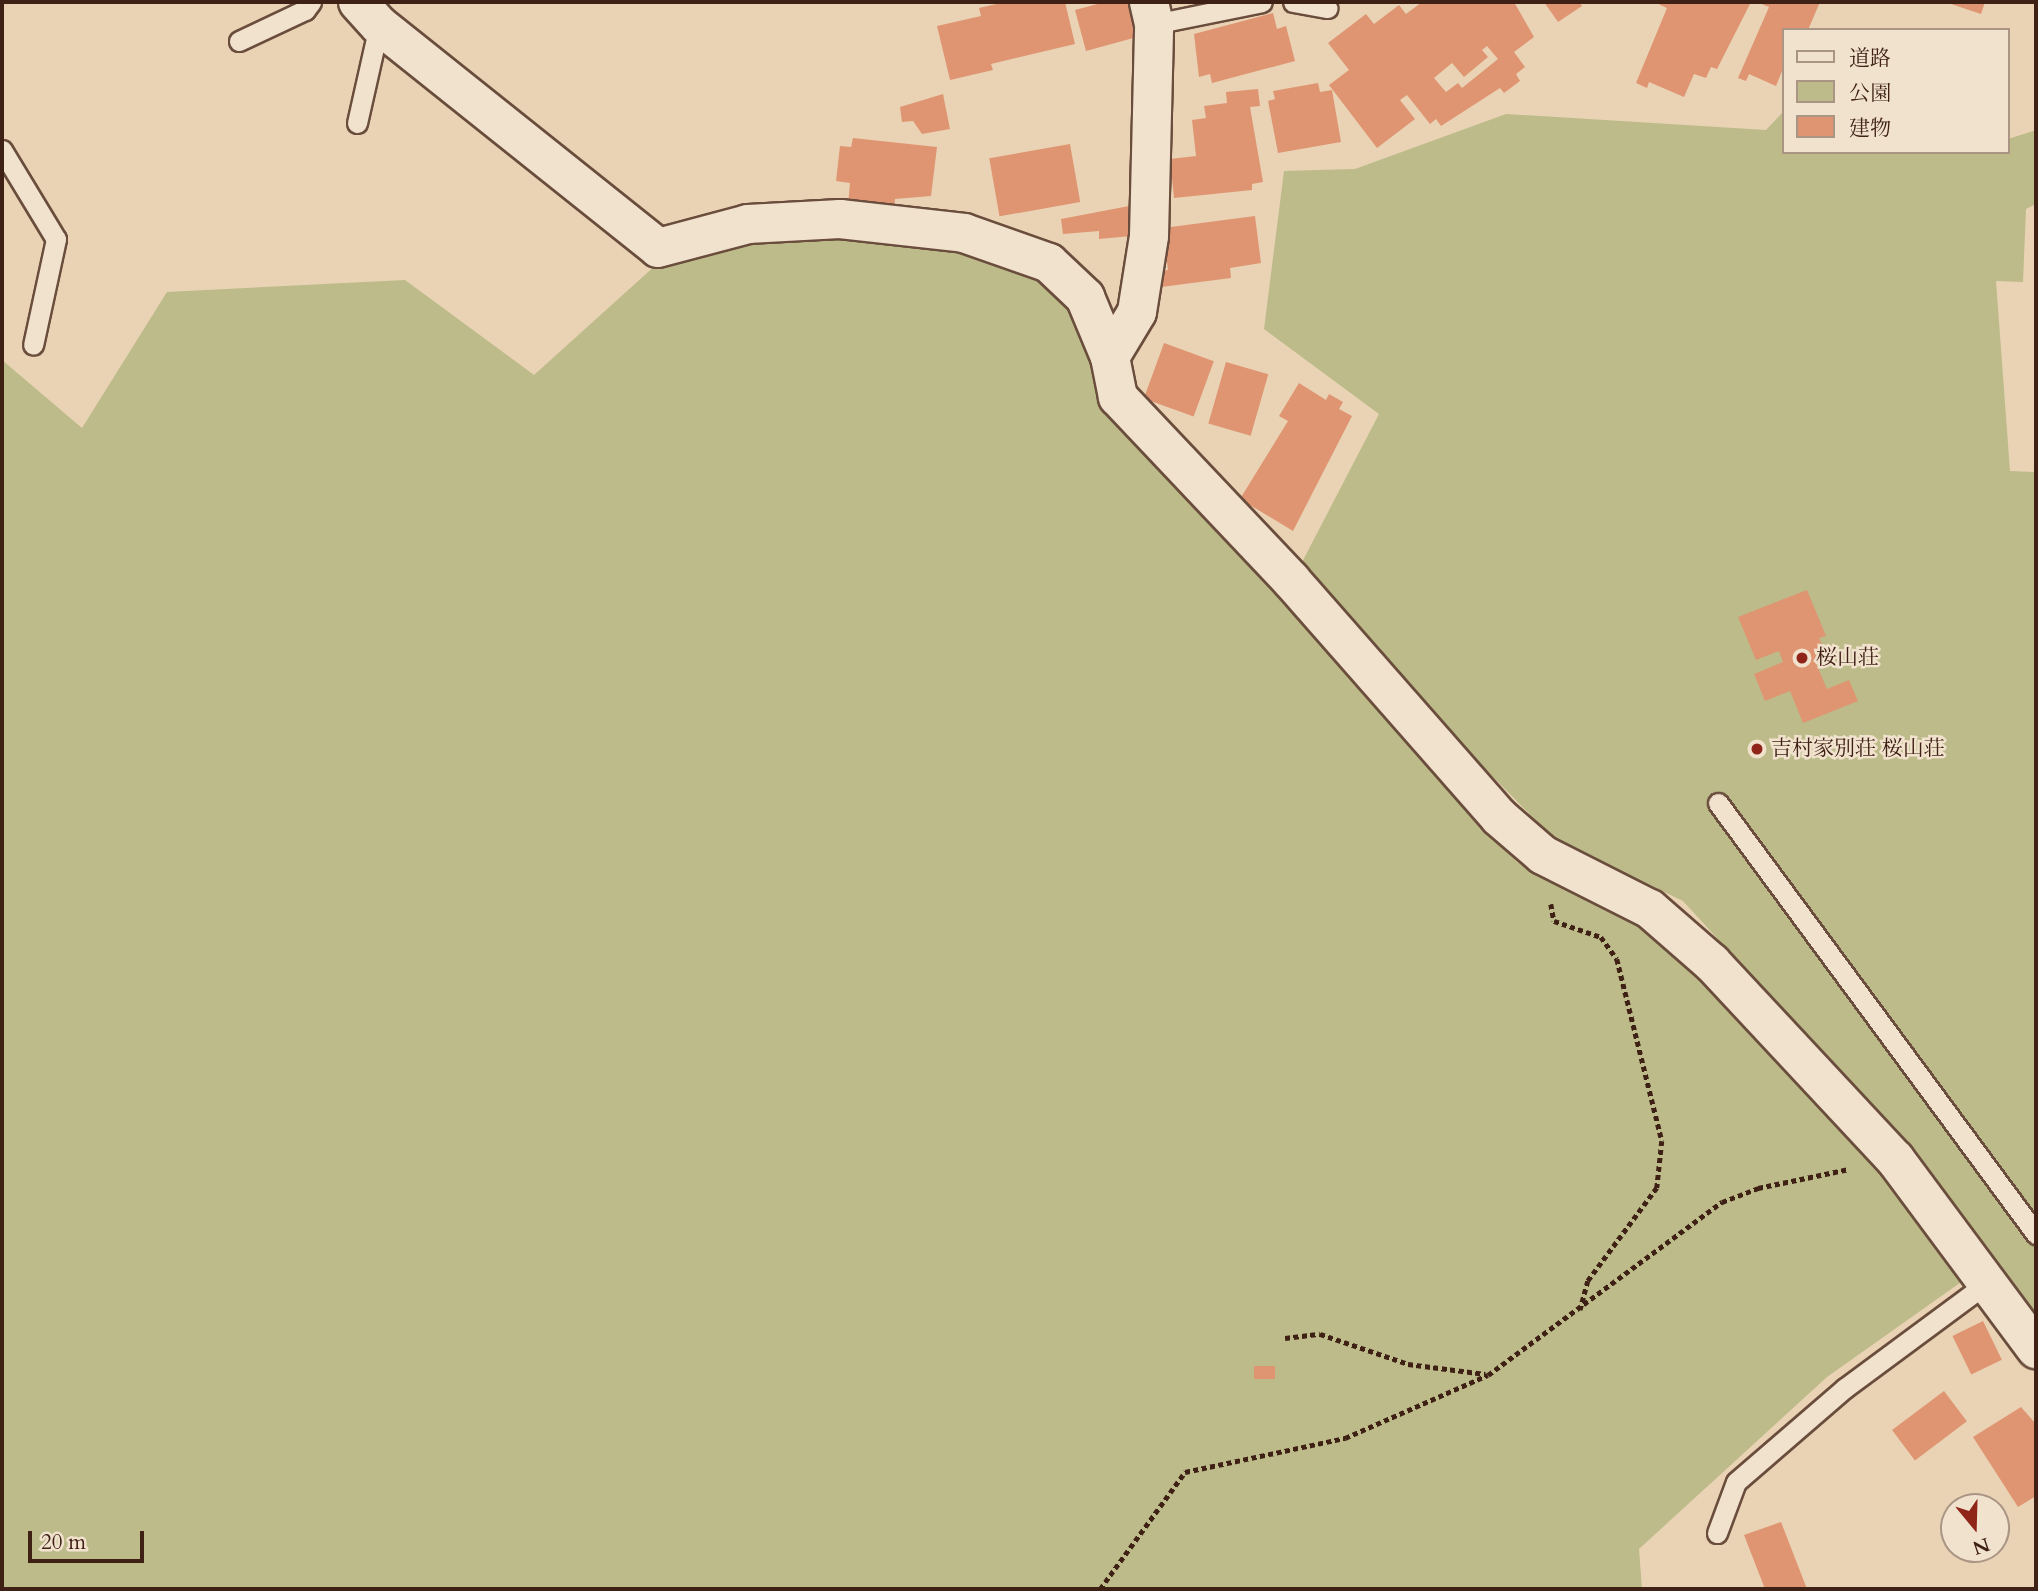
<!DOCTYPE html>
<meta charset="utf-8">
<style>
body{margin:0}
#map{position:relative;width:2038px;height:1591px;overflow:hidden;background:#e9d3b4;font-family:Cardo,"Noto Serif JP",serif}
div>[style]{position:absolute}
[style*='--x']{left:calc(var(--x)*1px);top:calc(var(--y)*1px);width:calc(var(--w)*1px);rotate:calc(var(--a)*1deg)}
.green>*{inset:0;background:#bcbb89}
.building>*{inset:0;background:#df9572;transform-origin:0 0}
.path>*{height:4.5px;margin-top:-2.25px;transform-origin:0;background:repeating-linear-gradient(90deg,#3f2014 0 5px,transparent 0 8.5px)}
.roads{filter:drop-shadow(2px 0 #6a4d3c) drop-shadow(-2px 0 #6a4d3c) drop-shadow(0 2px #6a4d3c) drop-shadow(0 -2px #6a4d3c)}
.lane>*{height:19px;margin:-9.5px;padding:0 9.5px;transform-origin:9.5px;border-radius:9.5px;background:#f1e2ce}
.street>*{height:38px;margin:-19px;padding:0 19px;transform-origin:19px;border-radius:19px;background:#f1e2ce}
.dots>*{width:19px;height:19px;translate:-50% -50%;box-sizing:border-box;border:4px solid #f1e2ce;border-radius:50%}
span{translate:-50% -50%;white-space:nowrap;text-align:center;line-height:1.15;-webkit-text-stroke:5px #f1e2ce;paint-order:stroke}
.poi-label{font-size:21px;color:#3f2014}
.left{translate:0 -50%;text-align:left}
.frame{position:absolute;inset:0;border:4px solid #3f2014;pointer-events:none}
.legend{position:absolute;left:1782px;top:28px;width:228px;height:126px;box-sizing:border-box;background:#f1e2ce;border:2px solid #aa9484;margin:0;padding:9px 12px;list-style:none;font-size:21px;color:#3f2014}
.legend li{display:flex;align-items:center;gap:14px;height:35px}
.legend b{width:35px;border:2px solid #aa9484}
.north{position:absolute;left:1940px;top:1493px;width:70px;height:70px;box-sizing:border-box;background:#f1e2ce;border:2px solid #aa9484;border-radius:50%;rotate:161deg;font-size:19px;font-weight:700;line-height:28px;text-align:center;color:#3f2014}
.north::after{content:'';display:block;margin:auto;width:24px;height:32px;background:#8f2418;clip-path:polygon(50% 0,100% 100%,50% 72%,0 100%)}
.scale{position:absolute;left:28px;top:1531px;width:116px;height:32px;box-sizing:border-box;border:4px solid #3f2014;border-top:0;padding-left:9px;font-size:21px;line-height:24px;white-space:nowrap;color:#3f2014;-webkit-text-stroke:5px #f1e2ce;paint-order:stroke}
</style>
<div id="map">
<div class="green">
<div style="clip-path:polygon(1784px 111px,1784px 152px,2008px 152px,2008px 139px,2036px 130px,2036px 204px,2026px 209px,2023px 282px,1996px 281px,2010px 471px,2036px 472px,2036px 1327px,1900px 1138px,1683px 901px,1554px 839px,1363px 644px,1299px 568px,1379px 414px,1264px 329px,1284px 171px,1355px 169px,1506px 114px,1766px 130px)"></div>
<div style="clip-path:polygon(838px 229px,959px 244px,1041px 278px,1070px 306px,1108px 408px,1517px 862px,1638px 923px,1694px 971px,1858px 1145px,1964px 1280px,1827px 1377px,1639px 1549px,1642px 1589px,2px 1589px,2px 360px,82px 428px,167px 292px,405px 280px,534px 375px,657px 264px,750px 235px)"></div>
</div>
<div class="building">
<div style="clip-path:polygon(1005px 2px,1065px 2px,1075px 44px,991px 64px,993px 70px,950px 80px,937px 26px,981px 16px,979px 8px)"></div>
<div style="clip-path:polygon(1105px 2px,1127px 2px,1137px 37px,1086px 51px,1075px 10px)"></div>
<div style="clip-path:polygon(evenodd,1422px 2px,1514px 2px,1534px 37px,1514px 52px,1525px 67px,1516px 74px,1520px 81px,1504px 93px,1500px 88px,1441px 126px,1436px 119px,1430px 124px,1407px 95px,1400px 100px,1415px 119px,1377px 148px,1329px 85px,1349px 70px,1328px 43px,1366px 14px,1374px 24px,1399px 5px,1406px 14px,1422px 2px,1487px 46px,1498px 59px,1462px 88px,1458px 83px,1446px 92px,1434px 78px,1452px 63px,1464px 77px,1488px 57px,1482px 50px,1487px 46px)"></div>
<div style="clip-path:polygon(1544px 2px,1579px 2px,1582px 6px,1558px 22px)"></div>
<div style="clip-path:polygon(1654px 2px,1751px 2px,1717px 69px,1711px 67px,1706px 78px,1694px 74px,1684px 97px,1649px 82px,1647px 88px,1636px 83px,1667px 8px)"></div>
<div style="clip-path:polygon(1757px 2px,1820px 2px,1808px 30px,1784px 30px,1784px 66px,1776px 86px,1749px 74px,1746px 81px,1738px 78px,1769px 7px)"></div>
<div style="clip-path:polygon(1945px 2px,1985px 2px,1981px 14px)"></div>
<div style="clip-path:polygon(1273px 13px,1277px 29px,1286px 26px,1295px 61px,1212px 83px,1210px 74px,1199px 77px,1194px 34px)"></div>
<div style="clip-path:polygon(1318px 83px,1320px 92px,1332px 90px,1341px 142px,1278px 153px,1268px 101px,1275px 99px,1273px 91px)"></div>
<div style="clip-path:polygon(1258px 89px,1260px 106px,1250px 107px,1263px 182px,1252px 184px,1252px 190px,1174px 198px,1170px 159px,1196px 156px,1192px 120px,1206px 118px,1204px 106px,1227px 103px,1226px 92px)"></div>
<div style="clip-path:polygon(943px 94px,950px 129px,922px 134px,913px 121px,902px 122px,900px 107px)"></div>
<div style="clip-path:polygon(853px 138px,937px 147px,931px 196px,895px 199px,894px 210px,848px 205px,850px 183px,836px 181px,840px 146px,851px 147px)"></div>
<div style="left:1070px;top:144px;width:59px;height:82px;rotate:80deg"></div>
<div style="clip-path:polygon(1129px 206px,1132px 236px,1099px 239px,1099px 231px,1063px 234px,1061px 219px)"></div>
<div style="clip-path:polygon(1255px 216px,1261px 263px,1230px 268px,1231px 278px,1161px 287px,1159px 271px,1168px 270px,1163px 228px)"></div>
<div style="left:1164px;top:343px;width:53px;height:59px;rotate:20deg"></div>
<div style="left:1226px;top:362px;width:44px;height:64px;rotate:16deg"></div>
<div style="clip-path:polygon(1299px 383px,1326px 400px,1329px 394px,1343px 402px,1339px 409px,1352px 416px,1293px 531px,1240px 499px,1288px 421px,1279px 416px)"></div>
<div style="clip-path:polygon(1807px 590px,1826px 636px,1819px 638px,1827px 656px,1815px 661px,1827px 689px,1849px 680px,1858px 701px,1803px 723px,1790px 691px,1765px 701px,1754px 674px,1783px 662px,1779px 651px,1756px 660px,1738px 617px)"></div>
<div style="left:1983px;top:1321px;width:43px;height:34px;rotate:64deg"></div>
<div style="left:1254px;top:1366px;width:21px;height:13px"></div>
<div style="left:1944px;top:1391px;width:38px;height:65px;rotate:53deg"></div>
<div style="clip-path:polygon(2021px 1407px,2036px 1424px,2036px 1496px,2018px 1507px,1973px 1437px)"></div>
<div style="clip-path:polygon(1781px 1522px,1807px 1589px,1765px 1589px,1744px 1535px)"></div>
</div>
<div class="path">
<div style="--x:1551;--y:904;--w:17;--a:80"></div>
<div style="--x:1554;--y:921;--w:50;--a:18.8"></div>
<div style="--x:1601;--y:937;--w:27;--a:54"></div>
<div style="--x:1617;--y:959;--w:187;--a:76.1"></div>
<div style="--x:1662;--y:1141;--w:47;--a:96.1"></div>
<div style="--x:1657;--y:1188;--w:116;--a:126.6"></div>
<div style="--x:1588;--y:1281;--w:30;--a:105"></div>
<div style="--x:1285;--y:1338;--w:35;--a:-7"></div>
<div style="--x:1320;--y:1334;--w:93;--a:18.8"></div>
<div style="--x:1408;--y:1364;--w:78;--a:7.4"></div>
<div style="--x:1100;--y:1589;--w:145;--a:-54"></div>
<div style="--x:1185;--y:1472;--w:164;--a:-12"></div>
<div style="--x:1345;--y:1438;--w:156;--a:-23.8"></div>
<div style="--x:1488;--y:1375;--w:291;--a:-36.5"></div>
<div style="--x:1722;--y:1202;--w:39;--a:-21"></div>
<div style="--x:1758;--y:1188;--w:93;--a:-11.8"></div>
</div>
<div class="roads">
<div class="lane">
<div style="--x:1293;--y:2;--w:35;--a:10"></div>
<div style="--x:1154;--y:24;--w:110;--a:-11.5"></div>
<div style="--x:239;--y:41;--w:73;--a:-25.2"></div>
<div style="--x:305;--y:10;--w:10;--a:-53"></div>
<div style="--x:357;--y:123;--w:100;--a:-77.3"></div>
<div style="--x:2;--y:150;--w:104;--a:58.8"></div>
<div style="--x:56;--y:239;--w:108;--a:102.2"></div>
<div style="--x:1718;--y:803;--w:536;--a:53.58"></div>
<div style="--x:1717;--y:1533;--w:54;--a:-69.6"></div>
<div style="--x:1736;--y:1482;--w:144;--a:-40.8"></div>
<div style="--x:1845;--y:1388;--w:177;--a:-36.5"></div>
</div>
<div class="street">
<div style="--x:358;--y:2;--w:31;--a:48"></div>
<div style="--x:379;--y:25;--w:357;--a:38.6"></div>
<div style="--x:658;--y:248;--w:93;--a:-14.9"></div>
<div style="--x:748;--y:224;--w:92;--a:-3.1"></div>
<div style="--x:840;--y:219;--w:125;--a:6.4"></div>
<div style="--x:964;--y:233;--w:90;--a:19.4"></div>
<div style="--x:1049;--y:263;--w:50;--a:43.4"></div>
<div style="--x:1085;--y:297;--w:65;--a:67.4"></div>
<div style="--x:1110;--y:357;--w:41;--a:78.7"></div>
<div style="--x:1118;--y:397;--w:252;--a:46.6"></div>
<div style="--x:1291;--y:580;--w:315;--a:48.7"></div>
<div style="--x:1499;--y:817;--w:58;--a:40.8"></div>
<div style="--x:1543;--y:855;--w:120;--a:26.8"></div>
<div style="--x:1650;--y:909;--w:82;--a:41.1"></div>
<div style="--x:1712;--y:963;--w:268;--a:47"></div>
<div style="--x:1895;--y:1159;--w:237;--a:53.4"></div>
<div style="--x:1110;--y:357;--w:52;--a:-59"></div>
<div style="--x:1137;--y:312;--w:77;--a:-81"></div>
<div style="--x:1149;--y:236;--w:212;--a:-88.6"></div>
<div style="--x:1154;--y:24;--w:23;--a:-103"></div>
</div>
</div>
<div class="dots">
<div style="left:1802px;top:658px;background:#8f2418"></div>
<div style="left:1757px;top:749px;background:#8f2418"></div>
</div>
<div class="poi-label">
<span class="left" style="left:1816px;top:658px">桜山荘</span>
<span class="left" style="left:1771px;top:749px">吉村家別荘 桜山荘</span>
</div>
<div class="frame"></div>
<ul class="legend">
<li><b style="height:9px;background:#f1e2ce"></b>道路</li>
<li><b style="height:19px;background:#bcbb89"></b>公園</li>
<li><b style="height:19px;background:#df9572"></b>建物</li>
</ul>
<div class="north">N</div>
<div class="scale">20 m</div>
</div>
